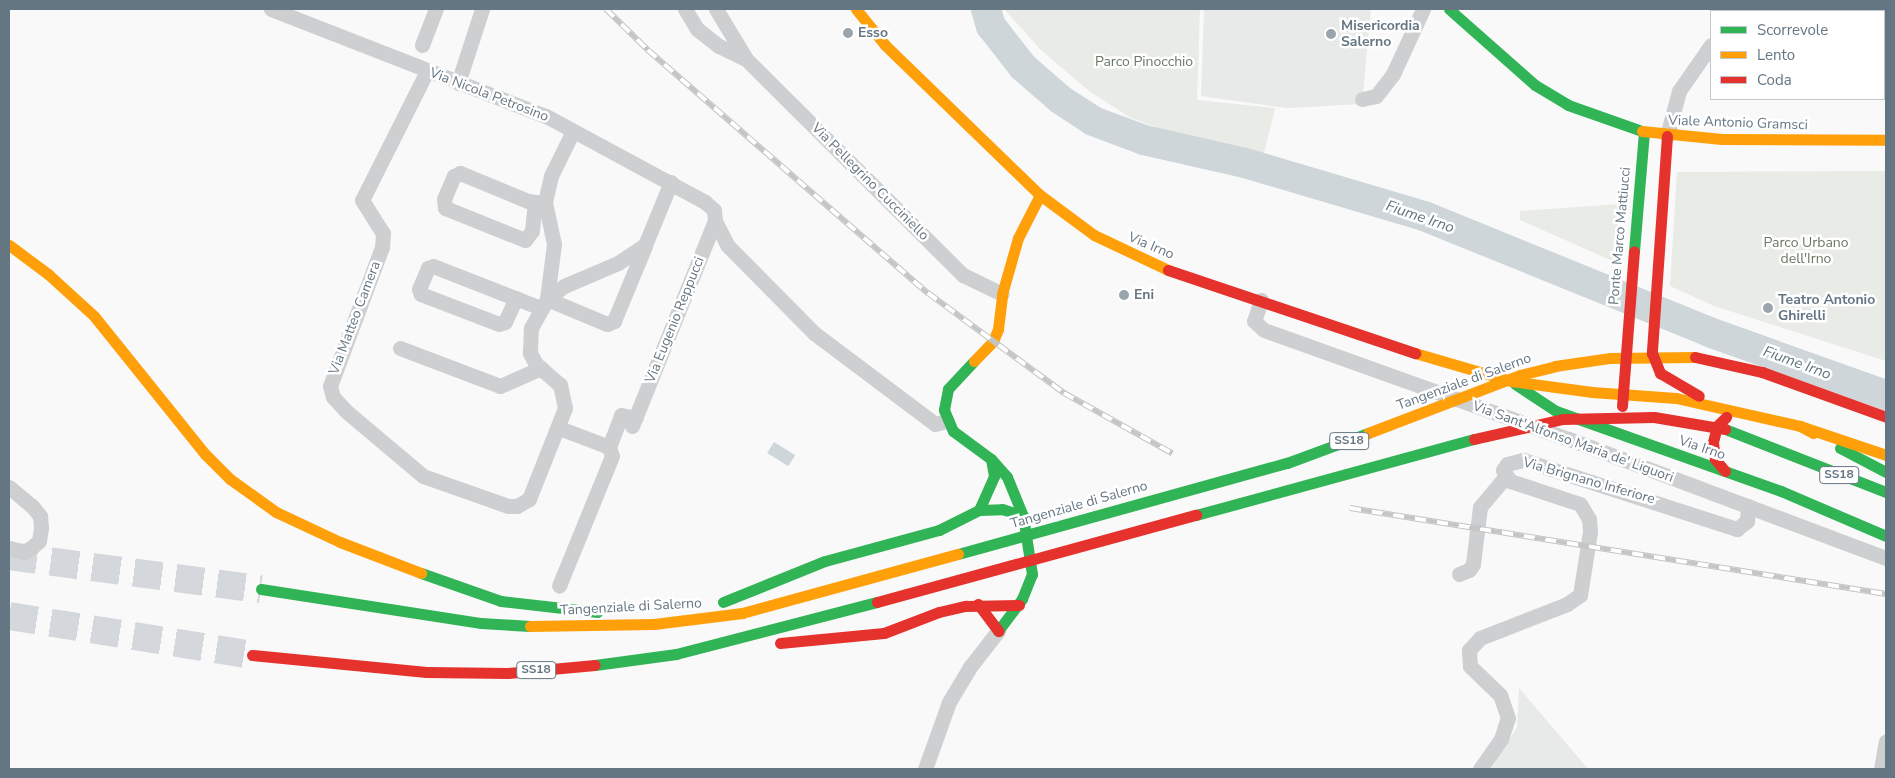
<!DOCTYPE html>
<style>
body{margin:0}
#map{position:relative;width:1895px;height:778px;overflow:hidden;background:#f9f9f9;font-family:"Nunito Sans",sans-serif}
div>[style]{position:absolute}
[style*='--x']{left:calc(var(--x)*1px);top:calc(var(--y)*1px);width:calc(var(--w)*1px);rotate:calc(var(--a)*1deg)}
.built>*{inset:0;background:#e8e9e9}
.green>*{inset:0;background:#e8ebe6}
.water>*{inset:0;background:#ced6d9;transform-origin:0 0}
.river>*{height:30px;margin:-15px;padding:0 15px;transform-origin:15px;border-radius:15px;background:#ced6d9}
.highway-tunnel>*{height:28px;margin-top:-14px;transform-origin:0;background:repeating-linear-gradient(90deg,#d4d8dc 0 28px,transparent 0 42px)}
.street>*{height:15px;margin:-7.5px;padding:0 7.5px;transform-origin:7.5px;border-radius:7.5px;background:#cecfd0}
.fast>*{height:11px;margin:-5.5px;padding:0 5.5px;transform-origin:5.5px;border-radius:5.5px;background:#30b455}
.slow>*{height:11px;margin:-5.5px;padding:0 5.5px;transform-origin:5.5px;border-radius:5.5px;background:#ff9f0a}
.jam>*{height:11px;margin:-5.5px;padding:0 5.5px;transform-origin:5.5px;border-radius:5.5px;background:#e5322d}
.rail>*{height:5.5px;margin-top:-2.75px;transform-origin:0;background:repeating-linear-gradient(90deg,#fff 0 11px,#c3c5c6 0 22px);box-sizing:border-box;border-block:1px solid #c3c5c6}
.dots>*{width:14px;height:14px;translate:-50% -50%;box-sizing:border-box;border:2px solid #fff;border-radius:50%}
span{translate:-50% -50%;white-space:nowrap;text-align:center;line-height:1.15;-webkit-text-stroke:5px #fff;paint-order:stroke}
.shield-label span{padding:1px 4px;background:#fff;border:1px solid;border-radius:4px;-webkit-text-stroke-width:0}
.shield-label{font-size:12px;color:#657683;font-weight:700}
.poi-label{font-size:14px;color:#657683;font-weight:700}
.left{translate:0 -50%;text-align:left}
.park-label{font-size:14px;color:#687a64}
.street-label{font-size:14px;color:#657683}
.water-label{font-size:15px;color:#60757c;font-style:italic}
.frame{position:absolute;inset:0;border:10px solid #657683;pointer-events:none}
.legend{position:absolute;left:1710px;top:10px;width:175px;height:90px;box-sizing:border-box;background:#fff;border:1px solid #c1c8cd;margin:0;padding:6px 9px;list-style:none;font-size:15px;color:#657683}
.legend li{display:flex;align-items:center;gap:10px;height:25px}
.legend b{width:25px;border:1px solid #c1c8cd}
</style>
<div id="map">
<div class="built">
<div style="clip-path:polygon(1204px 9px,1371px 9px,1362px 104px,1287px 108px,1201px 96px)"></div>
<div style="clip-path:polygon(1519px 688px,1588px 769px,1491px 769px,1517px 727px)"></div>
</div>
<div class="green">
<div style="clip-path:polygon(1004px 9px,1200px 9px,1197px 100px,1275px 108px,1263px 157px,1222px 151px,1131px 118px,1089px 91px,1040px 49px)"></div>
<div style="clip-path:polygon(1886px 171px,1886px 361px,1714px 306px,1670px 286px,1677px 172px)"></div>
<div style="clip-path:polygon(1619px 204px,1615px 262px,1520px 220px,1520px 211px)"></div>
</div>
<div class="water">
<div style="left:774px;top:442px;width:25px;height:13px;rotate:32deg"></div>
</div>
<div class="river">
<div style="--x:986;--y:9;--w:18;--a:74"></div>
<div style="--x:991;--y:26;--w:52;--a:52"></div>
<div style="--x:1023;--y:67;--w:50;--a:41"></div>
<div style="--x:1061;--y:100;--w:38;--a:33"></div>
<div style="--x:1093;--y:121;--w:54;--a:20.4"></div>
<div style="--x:1144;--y:140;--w:104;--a:12.8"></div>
<div style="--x:1245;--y:163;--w:187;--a:16.5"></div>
<div style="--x:1424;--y:216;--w:308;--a:22.1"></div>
<div style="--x:1709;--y:332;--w:188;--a:19.6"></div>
</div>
<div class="highway-tunnel">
<div style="--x:9;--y:556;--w:254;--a:7.5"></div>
<div style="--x:9;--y:616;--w:246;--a:9.1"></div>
</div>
<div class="street">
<div style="--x:271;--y:9;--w:295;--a:21.3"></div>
<div style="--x:546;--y:116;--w:181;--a:28.4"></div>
<div style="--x:705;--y:202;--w:12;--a:42"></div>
<div style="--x:714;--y:210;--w:11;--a:85"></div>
<div style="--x:715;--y:221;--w:28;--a:63"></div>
<div style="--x:728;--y:246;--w:122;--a:45.3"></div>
<div style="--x:814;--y:333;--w:151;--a:36.9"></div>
<div style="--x:935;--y:424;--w:12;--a:-14"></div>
<div style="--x:685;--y:9;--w:23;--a:59"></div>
<div style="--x:697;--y:29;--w:28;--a:38"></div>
<div style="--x:719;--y:46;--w:30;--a:26"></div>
<div style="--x:746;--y:59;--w:306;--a:44.9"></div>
<div style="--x:963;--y:275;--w:43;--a:26"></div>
<div style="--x:716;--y:9;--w:58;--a:59"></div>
<div style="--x:1827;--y:9;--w:11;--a:0"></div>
<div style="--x:1736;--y:11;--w:3;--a:-45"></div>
<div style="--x:422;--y:45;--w:39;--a:-69"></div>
<div style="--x:427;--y:71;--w:144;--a:116.7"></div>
<div style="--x:362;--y:200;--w:39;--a:58"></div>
<div style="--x:383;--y:233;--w:14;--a:94"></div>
<div style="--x:382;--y:247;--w:148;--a:110.5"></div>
<div style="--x:330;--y:386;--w:11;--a:75"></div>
<div style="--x:333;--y:397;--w:21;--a:47"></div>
<div style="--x:347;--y:412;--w:99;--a:40.1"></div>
<div style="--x:423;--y:476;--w:90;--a:19.4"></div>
<div style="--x:508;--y:506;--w:9;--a:0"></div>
<div style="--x:517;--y:506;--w:14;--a:-30"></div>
<div style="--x:529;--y:499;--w:98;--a:-68.4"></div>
<div style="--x:565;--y:408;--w:24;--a:-102"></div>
<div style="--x:560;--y:385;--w:32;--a:-139"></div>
<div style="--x:536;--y:364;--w:13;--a:-119"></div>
<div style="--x:530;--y:353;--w:25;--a:-88"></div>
<div style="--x:531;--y:328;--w:33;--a:-61"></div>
<div style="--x:547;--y:299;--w:21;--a:-37"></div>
<div style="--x:564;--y:286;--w:59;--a:-23.1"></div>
<div style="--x:618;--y:263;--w:32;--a:-34"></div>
<div style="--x:645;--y:245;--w:68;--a:-67.6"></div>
<div style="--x:458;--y:83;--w:78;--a:-72"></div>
<div style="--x:1362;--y:99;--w:14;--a:-12"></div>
<div style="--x:1376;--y:96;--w:28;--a:-52"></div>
<div style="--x:1393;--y:74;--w:72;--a:-65.2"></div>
<div style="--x:573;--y:131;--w:50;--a:116.1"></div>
<div style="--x:551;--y:176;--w:27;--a:103"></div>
<div style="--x:545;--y:202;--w:43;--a:77.9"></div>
<div style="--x:554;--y:244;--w:55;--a:97.3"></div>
<div style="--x:547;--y:299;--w:65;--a:22.6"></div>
<div style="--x:607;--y:324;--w:8;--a:-23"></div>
<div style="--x:614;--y:321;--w:81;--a:-67.5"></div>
<div style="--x:1667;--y:136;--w:47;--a:-75.1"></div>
<div style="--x:1679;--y:91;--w:56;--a:-55.2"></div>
<div style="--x:535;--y:202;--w:29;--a:96"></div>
<div style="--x:532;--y:231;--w:11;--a:128"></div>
<div style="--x:525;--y:240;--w:86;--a:-158.2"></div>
<div style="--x:445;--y:208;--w:9;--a:-96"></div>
<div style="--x:444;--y:199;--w:25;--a:-67"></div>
<div style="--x:454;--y:176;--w:7;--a:-27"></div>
<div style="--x:460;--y:173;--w:74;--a:22.4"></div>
<div style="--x:528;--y:201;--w:7;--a:8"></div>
<div style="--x:535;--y:202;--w:10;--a:0"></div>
<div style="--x:516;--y:298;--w:26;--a:115"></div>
<div style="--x:505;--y:322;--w:6;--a:162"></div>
<div style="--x:499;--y:324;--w:84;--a:-159"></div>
<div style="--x:421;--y:294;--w:5;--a:-112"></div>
<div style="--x:419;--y:289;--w:23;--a:-67"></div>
<div style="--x:428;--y:268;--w:5;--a:-22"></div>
<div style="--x:433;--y:266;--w:116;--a:21.3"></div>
<div style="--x:1261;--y:300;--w:22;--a:108"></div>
<div style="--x:1254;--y:321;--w:13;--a:42"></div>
<div style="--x:1264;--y:330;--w:324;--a:19.7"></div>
<div style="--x:1569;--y:439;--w:339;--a:20.6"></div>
<div style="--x:400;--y:348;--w:107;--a:20.8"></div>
<div style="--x:500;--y:386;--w:45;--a:-23.7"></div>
<div style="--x:632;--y:426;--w:221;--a:-68"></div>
<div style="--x:559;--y:428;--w:53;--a:20.8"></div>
<div style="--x:609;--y:447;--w:9;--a:72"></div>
<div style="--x:612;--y:456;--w:140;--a:112.2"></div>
<div style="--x:609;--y:447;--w:34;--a:-69"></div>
<div style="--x:621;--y:415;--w:15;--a:11"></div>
<div style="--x:9;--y:487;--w:30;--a:40"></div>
<div style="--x:32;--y:506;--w:13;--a:51"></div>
<div style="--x:40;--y:516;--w:12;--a:85"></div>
<div style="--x:41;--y:528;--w:13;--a:99"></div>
<div style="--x:39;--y:541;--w:9;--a:139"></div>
<div style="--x:32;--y:547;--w:9;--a:148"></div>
<div style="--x:24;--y:552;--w:16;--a:-165"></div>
<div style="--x:1459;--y:574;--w:11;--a:-22"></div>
<div style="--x:1469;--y:570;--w:7;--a:-56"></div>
<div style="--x:1473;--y:564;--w:57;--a:-83"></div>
<div style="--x:1480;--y:507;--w:39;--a:-50"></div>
<div style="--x:925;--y:769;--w:71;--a:-70.3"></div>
<div style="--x:949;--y:702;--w:41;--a:-59"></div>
<div style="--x:970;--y:667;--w:46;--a:-52.1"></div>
<div style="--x:1480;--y:769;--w:37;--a:-55"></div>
<div style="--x:1501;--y:739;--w:22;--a:-72"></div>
<div style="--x:1508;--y:718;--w:24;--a:-109"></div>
<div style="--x:1500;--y:695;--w:42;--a:-136"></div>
<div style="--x:1470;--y:666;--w:16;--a:-94"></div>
<div style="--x:1469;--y:650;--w:16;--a:-47"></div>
<div style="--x:1480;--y:638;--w:93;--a:-21.3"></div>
<div style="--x:1567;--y:604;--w:16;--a:-35"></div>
<div style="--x:1580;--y:595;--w:64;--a:-81"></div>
<div style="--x:1590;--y:532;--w:13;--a:-94"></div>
<div style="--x:1589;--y:519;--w:17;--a:-121"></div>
<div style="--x:1580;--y:504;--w:74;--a:-161.8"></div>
<div style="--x:1510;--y:481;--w:13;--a:-122"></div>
<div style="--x:1503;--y:470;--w:7;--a:-56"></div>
<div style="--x:1507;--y:464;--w:16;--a:-14"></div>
<div style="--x:1523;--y:460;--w:225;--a:17.9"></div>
<div style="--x:1737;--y:529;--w:13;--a:-39"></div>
<div style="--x:1747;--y:521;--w:15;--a:-86"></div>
<div style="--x:1881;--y:769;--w:28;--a:-80"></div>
</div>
<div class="fast">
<div style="--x:1449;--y:9;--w:115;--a:41.5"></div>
<div style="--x:1535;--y:85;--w:39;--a:31"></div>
<div style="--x:1568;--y:105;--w:78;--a:19.4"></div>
<div style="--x:1634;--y:251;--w:119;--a:-85.2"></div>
<div style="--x:974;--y:361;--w:38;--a:133"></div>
<div style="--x:948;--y:389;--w:21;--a:101"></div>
<div style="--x:944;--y:410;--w:23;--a:67"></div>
<div style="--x:953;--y:431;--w:47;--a:36.4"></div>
<div style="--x:991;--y:459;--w:24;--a:48"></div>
<div style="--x:1007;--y:477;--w:42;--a:67.7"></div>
<div style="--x:1023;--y:516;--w:59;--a:81.2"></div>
<div style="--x:1032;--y:574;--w:27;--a:112"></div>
<div style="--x:1022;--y:599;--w:40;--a:127"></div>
<div style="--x:1515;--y:384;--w:49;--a:33.4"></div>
<div style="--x:1556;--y:411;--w:239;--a:19.6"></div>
<div style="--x:1781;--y:491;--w:114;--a:23.2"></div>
<div style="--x:1725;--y:429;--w:173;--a:21.4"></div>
<div style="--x:1840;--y:448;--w:52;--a:27.6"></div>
<div style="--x:979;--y:510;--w:37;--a:-66"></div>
<div style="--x:994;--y:476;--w:17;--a:-100"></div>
<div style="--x:1196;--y:515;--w:288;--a:-15.3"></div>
<div style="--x:958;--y:554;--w:341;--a:-15.5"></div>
<div style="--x:1287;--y:463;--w:86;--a:-20.3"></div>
<div style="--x:421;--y:573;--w:85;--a:19.3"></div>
<div style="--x:501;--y:601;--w:97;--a:6.5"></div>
<div style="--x:261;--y:589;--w:223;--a:8.8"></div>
<div style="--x:481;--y:623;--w:49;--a:3.5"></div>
<div style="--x:723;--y:602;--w:110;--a:-21.9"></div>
<div style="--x:825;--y:561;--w:118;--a:-15.2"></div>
<div style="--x:939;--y:530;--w:45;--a:-26.6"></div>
<div style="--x:979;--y:510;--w:23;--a:-2"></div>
<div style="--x:1002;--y:509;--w:22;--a:18"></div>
<div style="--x:595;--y:665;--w:82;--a:-7.7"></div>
<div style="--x:676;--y:654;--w:208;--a:-14.5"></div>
</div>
<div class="slow">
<div style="--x:856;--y:9;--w:46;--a:51.1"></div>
<div style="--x:885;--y:45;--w:216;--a:44.1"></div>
<div style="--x:1040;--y:195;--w:67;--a:36.5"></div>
<div style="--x:1094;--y:235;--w:82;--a:25.3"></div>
<div style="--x:1642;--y:131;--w:80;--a:5.7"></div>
<div style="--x:1722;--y:139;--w:164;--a:0.3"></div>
<div style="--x:9;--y:245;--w:49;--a:36.6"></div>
<div style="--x:48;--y:274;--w:62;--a:42.4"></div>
<div style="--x:94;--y:316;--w:177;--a:51.2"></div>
<div style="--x:205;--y:454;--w:35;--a:45"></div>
<div style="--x:230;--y:479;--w:57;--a:35.7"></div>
<div style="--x:276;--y:512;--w:71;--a:25.1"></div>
<div style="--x:340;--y:542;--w:87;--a:20.9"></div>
<div style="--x:1415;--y:353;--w:100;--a:16.3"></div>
<div style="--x:1511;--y:381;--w:82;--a:7.7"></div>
<div style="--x:1592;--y:392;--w:84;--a:4.1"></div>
<div style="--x:1676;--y:398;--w:127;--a:12.7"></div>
<div style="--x:1800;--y:426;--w:15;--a:28"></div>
<div style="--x:974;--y:361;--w:28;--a:-46"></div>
<div style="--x:993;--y:341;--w:13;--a:-67"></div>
<div style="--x:998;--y:329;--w:35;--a:-83"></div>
<div style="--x:1002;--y:294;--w:58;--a:-74.1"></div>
<div style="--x:1018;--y:238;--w:48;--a:-62.9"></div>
<div style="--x:1800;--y:426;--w:91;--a:18.6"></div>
<div style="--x:1368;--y:433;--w:163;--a:-20.9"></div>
<div style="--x:1520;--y:375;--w:36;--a:-14"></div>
<div style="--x:1555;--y:366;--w:56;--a:-8.3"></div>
<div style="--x:1610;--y:358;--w:85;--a:-0.7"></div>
<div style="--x:530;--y:626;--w:124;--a:-0.9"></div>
<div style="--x:654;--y:624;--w:89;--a:-7.1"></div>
<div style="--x:742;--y:613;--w:224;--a:-15.3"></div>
</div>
<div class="jam">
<div style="--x:1667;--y:136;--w:218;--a:94"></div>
<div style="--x:1652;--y:353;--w:22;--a:68"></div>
<div style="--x:1660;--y:373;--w:45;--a:30.5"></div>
<div style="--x:1168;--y:270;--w:261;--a:18.6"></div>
<div style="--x:1695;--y:357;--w:69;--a:12.6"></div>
<div style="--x:1762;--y:372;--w:132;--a:19.9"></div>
<div style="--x:1622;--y:406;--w:155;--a:-85.6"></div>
<div style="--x:1474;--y:439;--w:91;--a:-12.7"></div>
<div style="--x:1563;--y:419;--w:91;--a:-1.3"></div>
<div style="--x:1654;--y:417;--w:72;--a:9.6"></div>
<div style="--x:1725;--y:471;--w:16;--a:-130"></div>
<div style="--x:1715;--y:459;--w:17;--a:-97"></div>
<div style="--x:1713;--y:442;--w:16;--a:-76"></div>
<div style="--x:1717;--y:426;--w:13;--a:-45"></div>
<div style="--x:877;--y:602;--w:331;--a:-15.3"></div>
<div style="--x:978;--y:604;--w:34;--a:53"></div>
<div style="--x:780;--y:643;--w:104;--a:-5.5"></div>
<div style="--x:884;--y:633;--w:59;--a:-20.9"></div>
<div style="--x:939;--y:612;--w:28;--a:-13"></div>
<div style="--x:966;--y:606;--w:53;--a:-1.1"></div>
<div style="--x:252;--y:655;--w:175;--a:5.6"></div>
<div style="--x:426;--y:672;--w:82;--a:0.7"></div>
<div style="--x:508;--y:673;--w:87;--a:-5.3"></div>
</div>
<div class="rail">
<div style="--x:606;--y:9;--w:59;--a:44.3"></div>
<div style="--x:648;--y:50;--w:371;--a:41"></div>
<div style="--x:928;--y:293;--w:169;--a:36.3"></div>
<div style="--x:1064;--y:393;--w:124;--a:29.1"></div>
<div style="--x:1350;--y:508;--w:543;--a:9.12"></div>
</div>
<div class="dots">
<div style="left:848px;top:33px;background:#99a4ac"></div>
<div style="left:1331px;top:34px;background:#99a4ac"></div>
<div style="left:1124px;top:295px;background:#99a4ac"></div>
<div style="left:1768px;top:308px;background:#99a4ac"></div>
</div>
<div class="shield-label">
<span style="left:1349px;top:441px">SS18</span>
<span style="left:1839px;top:475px">SS18</span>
<span style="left:536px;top:670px">SS18</span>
</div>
<div class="poi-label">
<span class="left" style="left:1341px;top:34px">Misericordia<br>Salerno</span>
<span class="left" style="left:858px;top:33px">Esso</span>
<span class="left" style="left:1134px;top:295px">Eni</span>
<span class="left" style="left:1778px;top:308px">Teatro Antonio<br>Ghirelli</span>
</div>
<div class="park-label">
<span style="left:1144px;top:62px">Parco Pinocchio</span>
<span style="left:1806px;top:251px">Parco Urbano<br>dell'Irno</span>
</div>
<div class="street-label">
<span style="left:489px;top:95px;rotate:21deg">Via Nicola Petrosino</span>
<span style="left:1738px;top:123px;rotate:2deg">Viale Antonio Gramsci</span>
<span style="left:870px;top:182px;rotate:45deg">Via Pellegrino Cucciniello</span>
<span style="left:1620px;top:236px;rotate:-85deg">Ponte Marco Mattiucci</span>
<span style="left:1151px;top:246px;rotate:23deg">Via Irno</span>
<span style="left:355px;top:318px;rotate:-69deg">Via Matteo Camera</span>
<span style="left:675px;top:320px;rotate:-68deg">Via Eugenio Reppucci</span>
<span style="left:1464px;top:382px;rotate:-20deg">Tangenziale di Salerno</span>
<span style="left:1573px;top:442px;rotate:20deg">Via Sant'Alfonso Maria de' Liguori</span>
<span style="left:1702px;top:448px;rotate:19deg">Via Irno</span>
<span style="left:1589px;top:481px;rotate:16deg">Via Brignano Inferiore</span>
<span style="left:1079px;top:505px;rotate:-16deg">Tangenziale di Salerno</span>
<span style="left:631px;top:607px;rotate:-3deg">Tangenziale di Salerno</span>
</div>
<div class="water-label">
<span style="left:1420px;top:217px;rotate:19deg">Fiume Irno</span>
<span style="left:1797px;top:363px;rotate:20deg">Fiume Irno</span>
</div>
<div class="frame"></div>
<ul class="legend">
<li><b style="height:6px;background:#30b455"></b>Scorrevole</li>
<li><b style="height:6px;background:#ff9f0a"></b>Lento</li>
<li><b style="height:6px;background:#e5322d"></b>Coda</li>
</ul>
</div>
